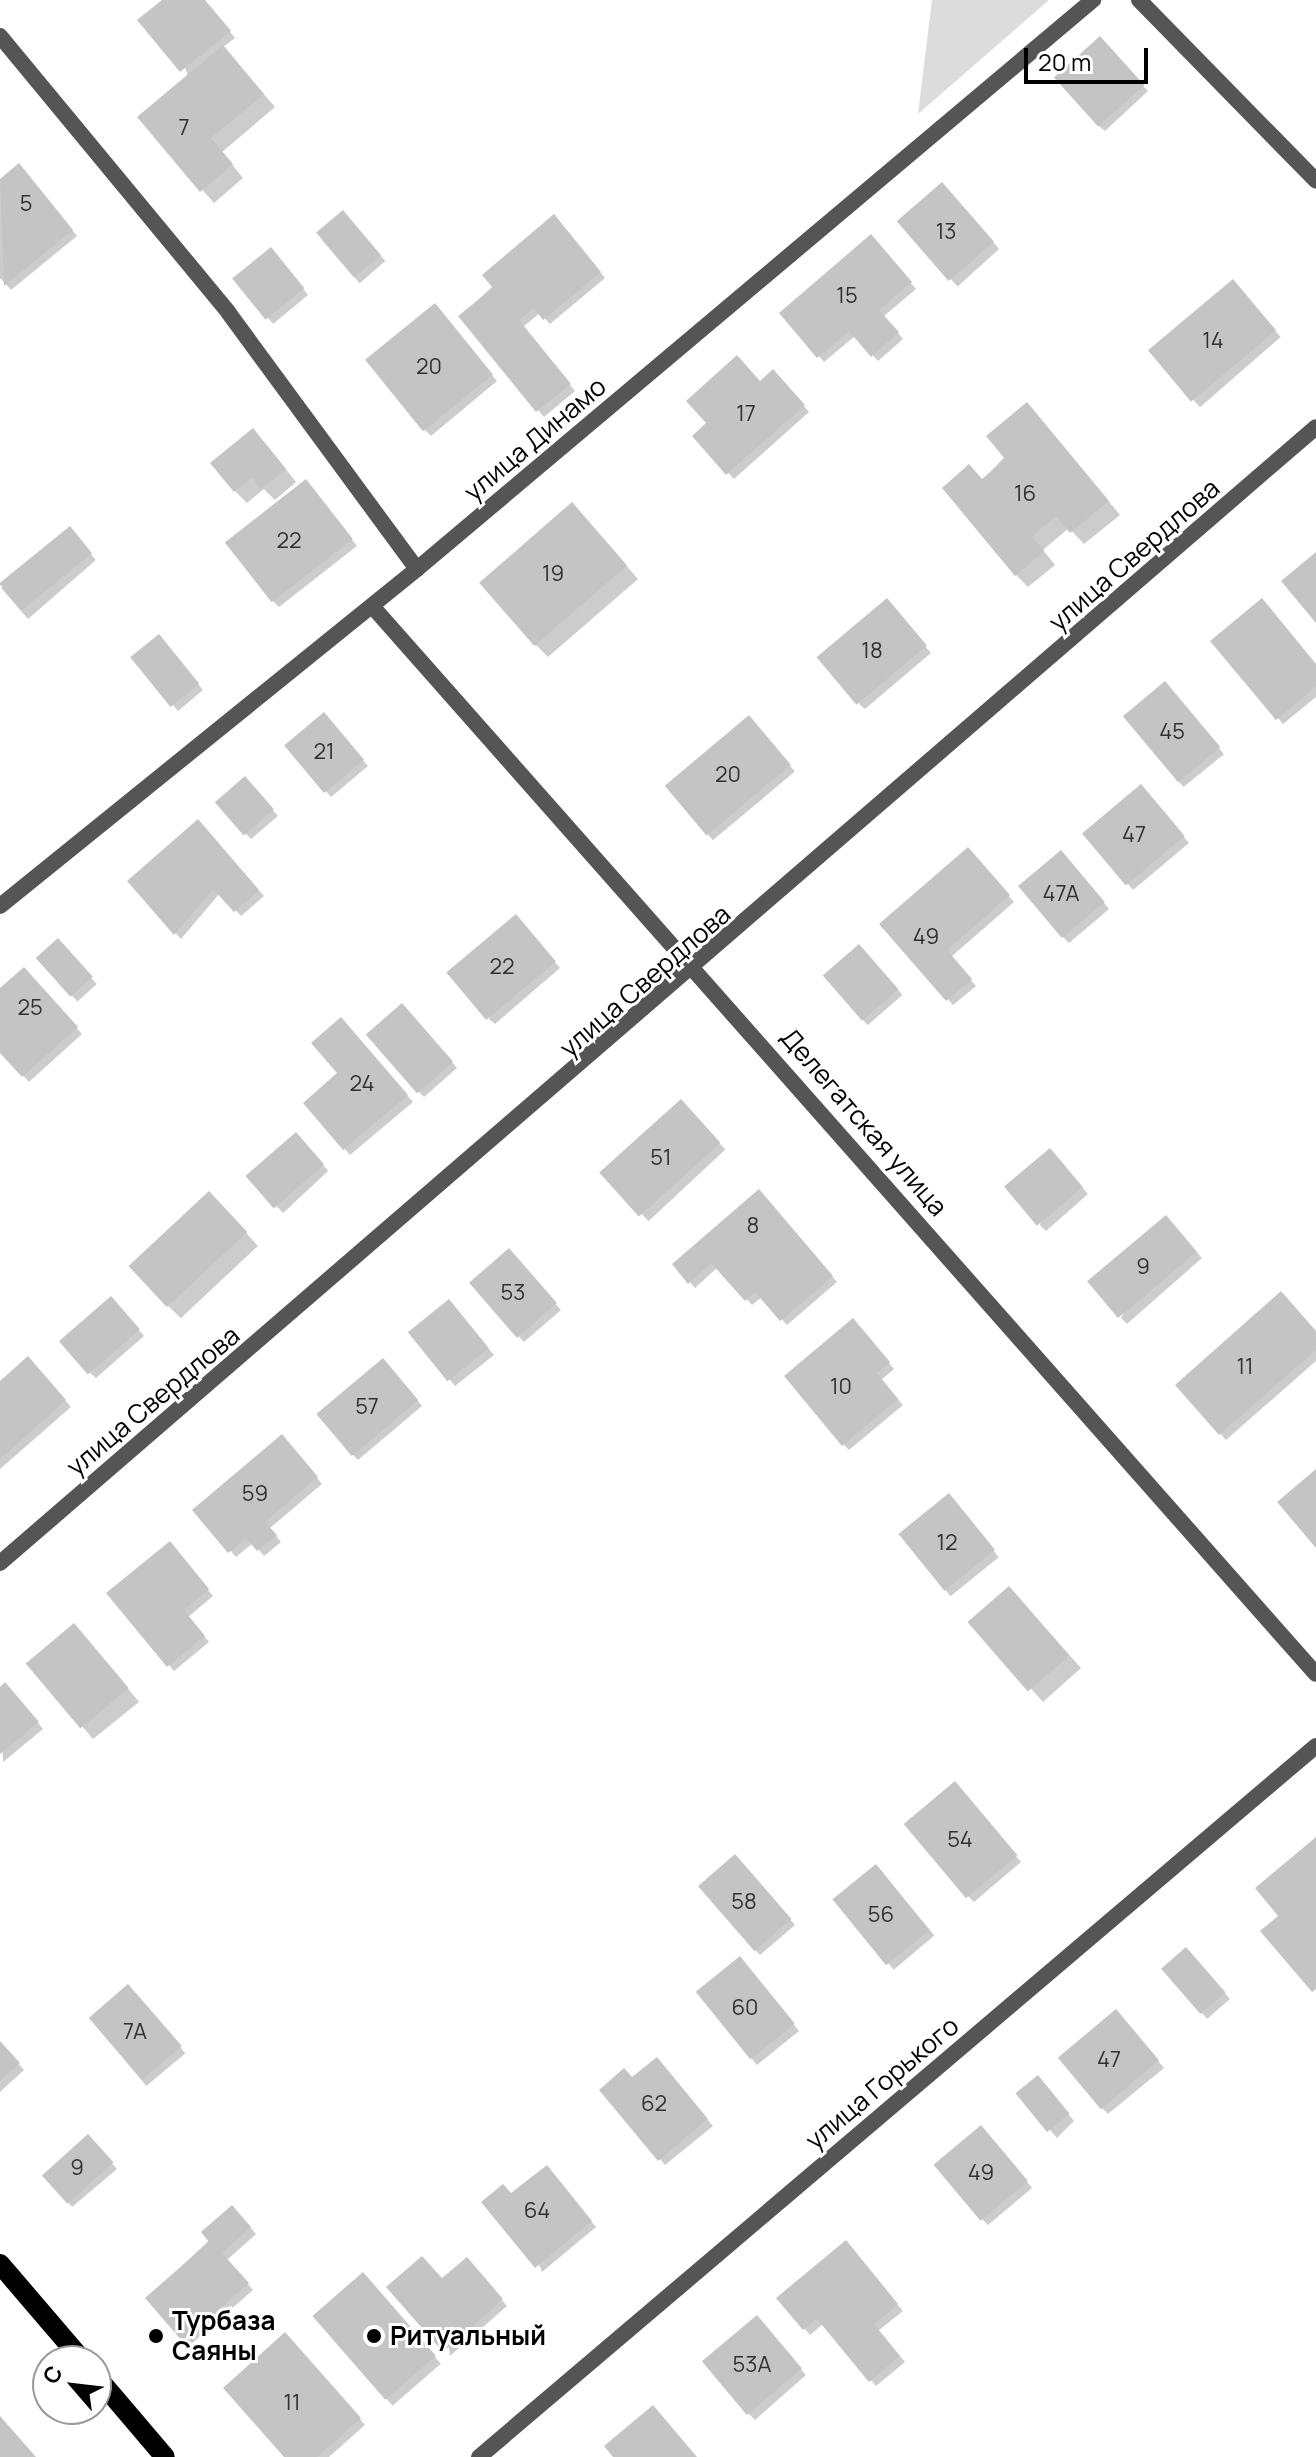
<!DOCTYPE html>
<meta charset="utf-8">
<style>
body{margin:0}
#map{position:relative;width:1316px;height:2457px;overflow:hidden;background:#fff;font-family:Manrope,sans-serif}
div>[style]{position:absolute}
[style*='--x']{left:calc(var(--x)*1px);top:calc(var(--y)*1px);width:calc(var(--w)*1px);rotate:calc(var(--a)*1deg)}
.green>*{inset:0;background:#dcdcdc}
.shadow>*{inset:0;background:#0003;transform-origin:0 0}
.building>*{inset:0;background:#c4c4c4;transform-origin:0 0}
.service>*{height:16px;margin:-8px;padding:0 8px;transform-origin:8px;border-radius:8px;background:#555}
.minor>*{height:16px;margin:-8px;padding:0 8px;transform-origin:8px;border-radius:8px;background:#555}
.primary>*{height:20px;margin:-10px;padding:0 10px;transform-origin:10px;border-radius:10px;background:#000}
.dots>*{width:22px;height:22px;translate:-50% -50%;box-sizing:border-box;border:4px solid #fff;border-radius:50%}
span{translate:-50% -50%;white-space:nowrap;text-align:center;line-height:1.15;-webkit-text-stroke:6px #fff;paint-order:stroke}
.number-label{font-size:22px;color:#313131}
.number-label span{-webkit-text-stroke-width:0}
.street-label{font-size:26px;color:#000}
.poi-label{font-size:26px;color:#000;font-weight:700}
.left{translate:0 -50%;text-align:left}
.north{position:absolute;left:32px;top:2345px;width:80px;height:80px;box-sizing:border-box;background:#fff;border:2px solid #999;border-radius:50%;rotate:298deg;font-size:22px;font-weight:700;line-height:32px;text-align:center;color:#000}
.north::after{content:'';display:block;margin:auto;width:28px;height:36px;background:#000;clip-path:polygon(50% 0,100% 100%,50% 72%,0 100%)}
.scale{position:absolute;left:1024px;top:48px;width:124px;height:36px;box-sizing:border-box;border:4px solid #000;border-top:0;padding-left:10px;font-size:24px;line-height:28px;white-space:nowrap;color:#000;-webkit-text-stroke:6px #fff;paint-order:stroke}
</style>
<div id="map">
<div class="green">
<div style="clip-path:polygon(932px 0,1049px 0,918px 114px)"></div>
</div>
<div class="shadow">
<div style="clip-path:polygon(165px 0,204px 0,235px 38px,223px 47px,275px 107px,222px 152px,243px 178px,214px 203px,139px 118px,188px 77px)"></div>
<div style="clip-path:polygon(1100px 38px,1148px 91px,1105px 131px,1099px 126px)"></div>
<div style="clip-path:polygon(19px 166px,77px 236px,11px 290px,0 278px,0 182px)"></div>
<div style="left:947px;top:191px;width:78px;height:56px;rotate:48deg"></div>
<div style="left:348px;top:218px;width:57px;height:34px;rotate:49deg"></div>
<div style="clip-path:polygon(560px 223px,605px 278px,550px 324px,540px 313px,523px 327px,575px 391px,544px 417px,461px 316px)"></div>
<div style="clip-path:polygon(876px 243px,916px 289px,884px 316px,903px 339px,878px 361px,855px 336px,824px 362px,782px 314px)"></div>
<div style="clip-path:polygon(276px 255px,308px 295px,273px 324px,235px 278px)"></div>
<div style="left:1238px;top:288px;width:65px;height:107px;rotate:49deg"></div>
<div style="clip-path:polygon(440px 312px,497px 381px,431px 436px,425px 430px)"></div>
<div style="clip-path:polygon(779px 378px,809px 412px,734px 479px,695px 436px,761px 383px)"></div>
<div style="clip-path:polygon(1039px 417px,1120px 515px,1084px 544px,1069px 528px,1043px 550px,1055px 565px,1028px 587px,1016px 575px,983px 481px)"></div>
<div style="clip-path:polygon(265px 443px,296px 482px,275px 500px,264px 489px,247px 503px,235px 491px)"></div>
<div style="clip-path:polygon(311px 487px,357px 546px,279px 607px,273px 601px)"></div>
<div style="clip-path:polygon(584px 517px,638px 579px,548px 657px,535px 644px)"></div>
<div style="left:69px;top:529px;width:41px;height:90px;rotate:49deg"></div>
<div style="clip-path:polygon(892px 607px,931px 653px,865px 709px,859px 704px)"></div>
<div style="clip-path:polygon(165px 643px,203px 690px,178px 711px,134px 658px)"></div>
<div style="clip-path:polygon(1316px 665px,1316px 697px,1283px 724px,1278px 718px)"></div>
<div style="left:1171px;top:689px;width:84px;height:52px;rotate:51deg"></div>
<div style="clip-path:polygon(330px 721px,368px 766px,331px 797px,287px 746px)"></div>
<div style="left:755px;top:724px;width:62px;height:107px;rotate:50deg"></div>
<div style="clip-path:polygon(251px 785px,278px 816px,251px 839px,245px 833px)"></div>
<div style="clip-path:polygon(1147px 793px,1189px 843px,1133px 890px,1128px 884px)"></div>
<div style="clip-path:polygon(203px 827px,264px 896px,241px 916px,220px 893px,181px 939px,130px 881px)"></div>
<div style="clip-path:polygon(974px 855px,1014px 902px,951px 957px,976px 986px,953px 1005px,882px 924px)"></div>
<div style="clip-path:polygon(1067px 858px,1109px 909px,1069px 943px,1063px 937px)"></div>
<div style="clip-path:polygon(522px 923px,560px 968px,495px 1024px,489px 1019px)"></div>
<div style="left:58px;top:941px;width:58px;height:26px;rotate:48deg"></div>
<div style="left:865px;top:952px;width:57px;height:46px;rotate:49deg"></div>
<div style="clip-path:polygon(30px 975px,82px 1034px,29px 1082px,0 1050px,0 991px)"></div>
<div style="clip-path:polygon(408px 1011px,457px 1068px,424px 1097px,418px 1091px)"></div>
<div style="clip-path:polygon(347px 1025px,413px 1102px,350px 1155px,305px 1103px,340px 1074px)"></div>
<div style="left:681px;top:1102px;width:65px;height:105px;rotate:47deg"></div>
<div style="left:295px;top:1135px;width:49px;height:62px;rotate:47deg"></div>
<div style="clip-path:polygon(1055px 1156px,1088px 1194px,1046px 1231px,1040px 1225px)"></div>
<div style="clip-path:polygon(764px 1197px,837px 1282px,787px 1325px,762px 1297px,752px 1305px,718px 1267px,695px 1288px,690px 1282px)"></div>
<div style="clip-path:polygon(222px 1206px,258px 1246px,181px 1318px,168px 1306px)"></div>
<div style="clip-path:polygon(1171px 1224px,1202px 1258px,1127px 1324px,1121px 1318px)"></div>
<div style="clip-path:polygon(514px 1256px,561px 1310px,524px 1342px,518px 1336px)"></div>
<div style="clip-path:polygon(117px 1305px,144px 1336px,96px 1378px,90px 1373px)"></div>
<div style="clip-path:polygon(455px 1308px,494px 1355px,455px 1386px,450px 1380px)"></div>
<div style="clip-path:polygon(858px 1326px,894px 1369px,881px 1380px,903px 1405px,849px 1450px,844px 1445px)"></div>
<div style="clip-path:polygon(1316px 1333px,1316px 1361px,1226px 1440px,1178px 1385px)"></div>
<div style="clip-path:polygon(34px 1364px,71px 1407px,0 1469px,0 1384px)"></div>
<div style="clip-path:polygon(389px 1367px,422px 1406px,358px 1460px,352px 1454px)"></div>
<div style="clip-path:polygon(288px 1442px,322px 1484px,270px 1528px,281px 1542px,264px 1556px,253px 1543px,236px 1557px,195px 1510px)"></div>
<div style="left:954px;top:1502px;width:71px;height:62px;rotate:51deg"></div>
<div style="clip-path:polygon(175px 1549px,213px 1596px,188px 1617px,209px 1642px,174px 1671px,169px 1665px)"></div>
<div style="clip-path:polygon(1021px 1601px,1081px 1668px,1043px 1702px,971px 1622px)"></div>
<div style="clip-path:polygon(86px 1638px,139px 1702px,93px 1739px,28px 1663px)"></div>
<div style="clip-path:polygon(0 1690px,11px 1691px,43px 1729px,3px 1762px)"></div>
<div style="clip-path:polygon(960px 1790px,1021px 1862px,974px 1902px,968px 1896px)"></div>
<div style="clip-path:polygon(741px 1862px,795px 1925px,760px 1955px,754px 1949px)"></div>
<div style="left:881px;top:1872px;width:83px;height:53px;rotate:50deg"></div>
<div style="clip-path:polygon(1192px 1956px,1230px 1999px,1207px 2019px,1202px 2013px)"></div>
<div style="clip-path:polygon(746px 1965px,799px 2031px,757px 2065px,752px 2059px)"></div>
<div style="left:134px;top:1992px;width:80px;height:51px;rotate:50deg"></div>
<div style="clip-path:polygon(1122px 2018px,1164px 2068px,1108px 2114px,1102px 2108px)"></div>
<div style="clip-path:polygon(0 2043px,24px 2070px,0 2092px)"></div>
<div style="clip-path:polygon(662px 2065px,713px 2126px,665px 2165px,660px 2159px)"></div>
<div style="clip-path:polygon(1043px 2084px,1074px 2121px,1057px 2138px,1019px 2094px)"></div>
<div style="clip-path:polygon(987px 2133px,1032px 2188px,988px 2225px,982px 2219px)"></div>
<div style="clip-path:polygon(94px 2143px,117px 2169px,72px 2207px,67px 2201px)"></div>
<div style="clip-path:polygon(552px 2173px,596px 2227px,542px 2272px,512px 2196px)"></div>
<div style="clip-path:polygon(238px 2213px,256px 2234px,227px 2260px,253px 2290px,189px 2346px,148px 2298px)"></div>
<div style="clip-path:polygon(851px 2248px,903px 2311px,878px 2331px,905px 2362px,876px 2386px,823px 2324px,810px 2335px,779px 2298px)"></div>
<div style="clip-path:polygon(472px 2265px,507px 2306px,450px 2356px,442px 2281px)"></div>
<div style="left:368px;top:2280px;width:111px;height:64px;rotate:49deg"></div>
<div style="clip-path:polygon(762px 2324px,806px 2375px,755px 2420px,749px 2414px)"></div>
<div style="clip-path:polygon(291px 2341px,365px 2425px,329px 2457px,286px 2457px)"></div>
</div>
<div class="building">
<div style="clip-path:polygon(162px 0,205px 0,231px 31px,180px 72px,137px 20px)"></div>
<div style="left:1100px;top:36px;width:66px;height:62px;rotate:48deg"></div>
<div style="clip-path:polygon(223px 45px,264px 94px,211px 138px,233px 164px,200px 192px,137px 117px)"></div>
<div style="clip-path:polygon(19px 163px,73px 230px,4px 286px,0 179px)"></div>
<div style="left:942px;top:182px;width:79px;height:60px;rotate:49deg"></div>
<div style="left:343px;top:210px;width:59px;height:35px;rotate:50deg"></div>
<div style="clip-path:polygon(554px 214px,601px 272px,543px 320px,534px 308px,519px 320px,571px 384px,536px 412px,458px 316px,493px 288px,482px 275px)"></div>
<div style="clip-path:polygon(871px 234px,912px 282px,879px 310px,899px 332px,871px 357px,849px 331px,817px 358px,779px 313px)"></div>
<div style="left:271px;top:247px;width:53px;height:50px;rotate:51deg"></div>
<div style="left:1233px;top:279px;width:67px;height:111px;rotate:50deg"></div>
<div style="left:435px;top:303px;width:92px;height:90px;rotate:51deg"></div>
<div style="clip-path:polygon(737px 355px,760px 381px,773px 369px,805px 405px,726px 475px,692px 436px,706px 423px,686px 401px)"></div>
<div style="clip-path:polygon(1027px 402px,1109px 501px,1070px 533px,1056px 516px,1032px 536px,1044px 551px,1015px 576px,942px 488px,969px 464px,982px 479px,1005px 459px,986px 436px)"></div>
<div style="clip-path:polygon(253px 428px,286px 469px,261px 489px,252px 477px,234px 492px,210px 463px)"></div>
<div style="left:306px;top:479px;width:76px;height:103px;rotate:52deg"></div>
<div style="left:572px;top:502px;width:84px;height:123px;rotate:49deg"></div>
<div style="left:70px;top:526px;width:35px;height:91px;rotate:51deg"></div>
<div style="clip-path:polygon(1316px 552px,1316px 623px,1281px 581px)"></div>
<div style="left:887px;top:598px;width:62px;height:92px;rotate:50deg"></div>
<div style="clip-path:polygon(1262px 598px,1316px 664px,1316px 686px,1276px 720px,1210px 641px)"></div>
<div style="left:159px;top:634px;width:64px;height:37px;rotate:51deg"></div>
<div style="left:1165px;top:681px;width:86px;height:55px;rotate:50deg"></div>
<div style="left:324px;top:712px;width:62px;height:52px;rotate:50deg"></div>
<div style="left:749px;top:715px;width:65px;height:110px;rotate:50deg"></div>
<div style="left:245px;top:776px;width:44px;height:40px;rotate:49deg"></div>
<div style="left:1141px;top:784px;width:68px;height:77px;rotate:50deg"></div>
<div style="clip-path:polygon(198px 819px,259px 890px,234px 912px,213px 889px,174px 935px,127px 881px)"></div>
<div style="clip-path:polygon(968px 847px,1010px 895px,947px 950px,972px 979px,946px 1001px,879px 924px)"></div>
<div style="left:1061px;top:850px;width:68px;height:56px;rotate:50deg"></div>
<div style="left:516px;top:914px;width:62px;height:91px;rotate:50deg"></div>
<div style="left:58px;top:938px;width:52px;height:30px;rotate:48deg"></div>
<div style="left:859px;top:944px;width:60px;height:48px;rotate:49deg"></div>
<div style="clip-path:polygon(24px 967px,78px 1027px,22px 1077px,0 1053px,0 988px)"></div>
<div style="left:402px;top:1003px;width:78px;height:48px;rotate:49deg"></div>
<div style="clip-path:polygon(341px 1017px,408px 1095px,343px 1150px,303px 1103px,337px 1073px,311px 1043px)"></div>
<div style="left:681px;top:1099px;width:59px;height:110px;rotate:48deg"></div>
<div style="left:296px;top:1132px;width:43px;height:67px;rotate:49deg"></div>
<div style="left:1050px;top:1148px;width:51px;height:60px;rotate:50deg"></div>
<div style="clip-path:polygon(759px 1189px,833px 1276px,780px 1321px,755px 1292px,745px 1301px,711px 1263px,688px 1284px,672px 1264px)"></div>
<div style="left:209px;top:1191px;width:56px;height:110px;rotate:47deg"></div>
<div style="left:1166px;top:1215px;width:48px;height:103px;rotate:50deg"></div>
<div style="left:509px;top:1248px;width:73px;height:53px;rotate:49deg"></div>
<div style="clip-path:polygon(1281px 1291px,1316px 1331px,1316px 1350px,1219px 1435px,1175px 1385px)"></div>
<div style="left:111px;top:1296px;width:44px;height:69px;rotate:49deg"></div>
<div style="left:449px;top:1299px;width:63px;height:53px;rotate:51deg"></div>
<div style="clip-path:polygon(853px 1318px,890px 1362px,877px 1373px,898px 1399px,842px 1446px,784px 1376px)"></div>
<div style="clip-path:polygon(28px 1356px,66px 1400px,0 1459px,0 1381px)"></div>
<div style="left:383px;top:1358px;width:55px;height:87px;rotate:50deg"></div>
<div style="clip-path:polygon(282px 1434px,318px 1477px,265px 1522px,277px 1535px,257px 1551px,246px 1538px,228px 1553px,192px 1510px)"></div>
<div style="clip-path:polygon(1316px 1469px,1316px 1548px,1277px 1502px)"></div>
<div style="left:949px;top:1493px;width:73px;height:65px;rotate:51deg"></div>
<div style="clip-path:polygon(170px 1541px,209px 1589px,184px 1610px,205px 1636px,167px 1667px,106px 1593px)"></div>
<div style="left:1009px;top:1586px;width:92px;height:55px;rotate:49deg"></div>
<div style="left:74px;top:1623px;width:85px;height:63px;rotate:50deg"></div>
<div style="clip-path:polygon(5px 1682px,39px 1722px,0 1754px,0 1687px)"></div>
<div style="left:955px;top:1781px;width:97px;height:67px;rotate:50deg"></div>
<div style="clip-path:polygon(1316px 1837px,1316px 1989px,1312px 1992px,1260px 1931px,1278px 1916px,1255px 1888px)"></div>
<div style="left:735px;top:1854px;width:86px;height:49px;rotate:49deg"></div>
<div style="left:876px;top:1864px;width:85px;height:56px;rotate:51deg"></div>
<div style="left:1186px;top:1947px;width:60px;height:33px;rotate:49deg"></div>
<div style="left:740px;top:1956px;width:87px;height:57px;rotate:51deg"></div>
<div style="left:128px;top:1984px;width:82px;height:52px;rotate:49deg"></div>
<div style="left:1116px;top:2009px;width:67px;height:76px;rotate:50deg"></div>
<div style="clip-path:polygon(0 2041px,20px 2063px,0 2081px)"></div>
<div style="clip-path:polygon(657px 2057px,708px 2119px,658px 2161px,599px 2090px,624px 2068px,632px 2077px)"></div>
<div style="left:1038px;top:2075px;width:50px;height:29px;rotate:51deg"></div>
<div style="left:981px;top:2125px;width:73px;height:62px;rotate:50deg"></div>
<div style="left:88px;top:2134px;width:38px;height:62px;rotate:48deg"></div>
<div style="clip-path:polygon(547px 2165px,592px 2221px,535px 2268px,481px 2202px,503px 2184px,511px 2193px)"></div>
<div style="clip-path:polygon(232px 2205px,251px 2227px,222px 2253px,249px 2283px,182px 2341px,145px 2298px,209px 2242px,201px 2232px)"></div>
<div style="clip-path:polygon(846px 2240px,898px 2304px,874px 2324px,900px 2356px,869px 2382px,817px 2319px,803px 2330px,776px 2298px)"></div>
<div style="clip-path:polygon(422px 2256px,442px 2278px,467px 2257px,503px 2299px,443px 2352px,386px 2287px)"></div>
<div style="left:363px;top:2272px;width:111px;height:67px;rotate:49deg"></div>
<div style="left:757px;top:2315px;width:70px;height:72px;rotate:50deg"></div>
<div style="clip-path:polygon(285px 2332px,361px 2418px,317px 2457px,284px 2457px,223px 2388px)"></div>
<div style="clip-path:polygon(653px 2405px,697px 2457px,613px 2457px,604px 2446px)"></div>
<div style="clip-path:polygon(0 2416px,36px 2457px,0 2457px)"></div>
</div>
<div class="service">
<div style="--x:0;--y:36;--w:358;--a:50.4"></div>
<div style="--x:228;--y:312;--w:319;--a:53.7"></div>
</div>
<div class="minor">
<div style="--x:1139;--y:0;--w:253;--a:45.6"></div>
<div style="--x:372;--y:606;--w:1425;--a:48.53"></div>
<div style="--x:0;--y:906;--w:536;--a:-38.94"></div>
<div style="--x:417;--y:569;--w:884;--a:-40.09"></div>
<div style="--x:0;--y:1563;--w:1738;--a:-40.8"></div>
<div style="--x:479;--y:2457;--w:1098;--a:-40.35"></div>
</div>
<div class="primary">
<div style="--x:0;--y:2264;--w:128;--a:49.4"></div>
<div style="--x:96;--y:2376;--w:106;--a:49.6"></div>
</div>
<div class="dots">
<div style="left:156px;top:2336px;background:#000"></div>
<div style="left:374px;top:2336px;background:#000"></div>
</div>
<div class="number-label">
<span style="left:184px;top:128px">7</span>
<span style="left:26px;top:204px">5</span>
<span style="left:946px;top:232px">13</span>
<span style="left:847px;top:296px">15</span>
<span style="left:1213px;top:341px">14</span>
<span style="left:429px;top:367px">20</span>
<span style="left:746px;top:414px">17</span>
<span style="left:1025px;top:494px">16</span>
<span style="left:289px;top:541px">22</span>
<span style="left:553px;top:574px">19</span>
<span style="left:872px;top:651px">18</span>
<span style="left:1172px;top:732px">45</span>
<span style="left:324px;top:752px">21</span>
<span style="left:728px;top:775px">20</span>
<span style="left:1134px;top:835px">47</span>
<span style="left:1061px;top:894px">47А</span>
<span style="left:926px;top:937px">49</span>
<span style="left:502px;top:967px">22</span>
<span style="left:30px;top:1008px">25</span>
<span style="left:362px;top:1084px">24</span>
<span style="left:661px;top:1158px">51</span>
<span style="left:753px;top:1226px">8</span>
<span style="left:1143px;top:1267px">9</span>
<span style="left:513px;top:1293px">53</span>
<span style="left:1245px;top:1367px">11</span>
<span style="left:841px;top:1387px">10</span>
<span style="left:367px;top:1407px">57</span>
<span style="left:255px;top:1494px">59</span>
<span style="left:947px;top:1543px">12</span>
<span style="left:960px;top:1840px">54</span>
<span style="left:744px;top:1902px">58</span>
<span style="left:881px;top:1915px">56</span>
<span style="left:745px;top:2008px">60</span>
<span style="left:135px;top:2032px">7А</span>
<span style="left:1109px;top:2060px">47</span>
<span style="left:654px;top:2104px">62</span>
<span style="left:77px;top:2168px">9</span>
<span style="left:981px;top:2173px">49</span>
<span style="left:537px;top:2211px">64</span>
<span style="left:752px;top:2365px">53А</span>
<span style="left:292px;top:2403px">11</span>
</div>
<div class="street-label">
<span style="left:535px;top:439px;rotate:-40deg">улица Динамо</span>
<span style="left:1134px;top:555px;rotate:-41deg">улица Свердлова</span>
<span style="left:645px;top:981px;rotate:-41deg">улица Свердлова</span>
<span style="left:864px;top:1122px;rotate:49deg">Делегатская улица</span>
<span style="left:153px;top:1401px;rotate:-40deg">улица Свердлова</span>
<span style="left:882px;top:2083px;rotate:-40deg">улица Горького</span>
</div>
<div class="poi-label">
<span class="left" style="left:172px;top:2336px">Турбаза<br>Саяны</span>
<span class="left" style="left:390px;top:2336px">Ритуальный</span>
</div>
<div class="north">С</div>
<div class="scale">20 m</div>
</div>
